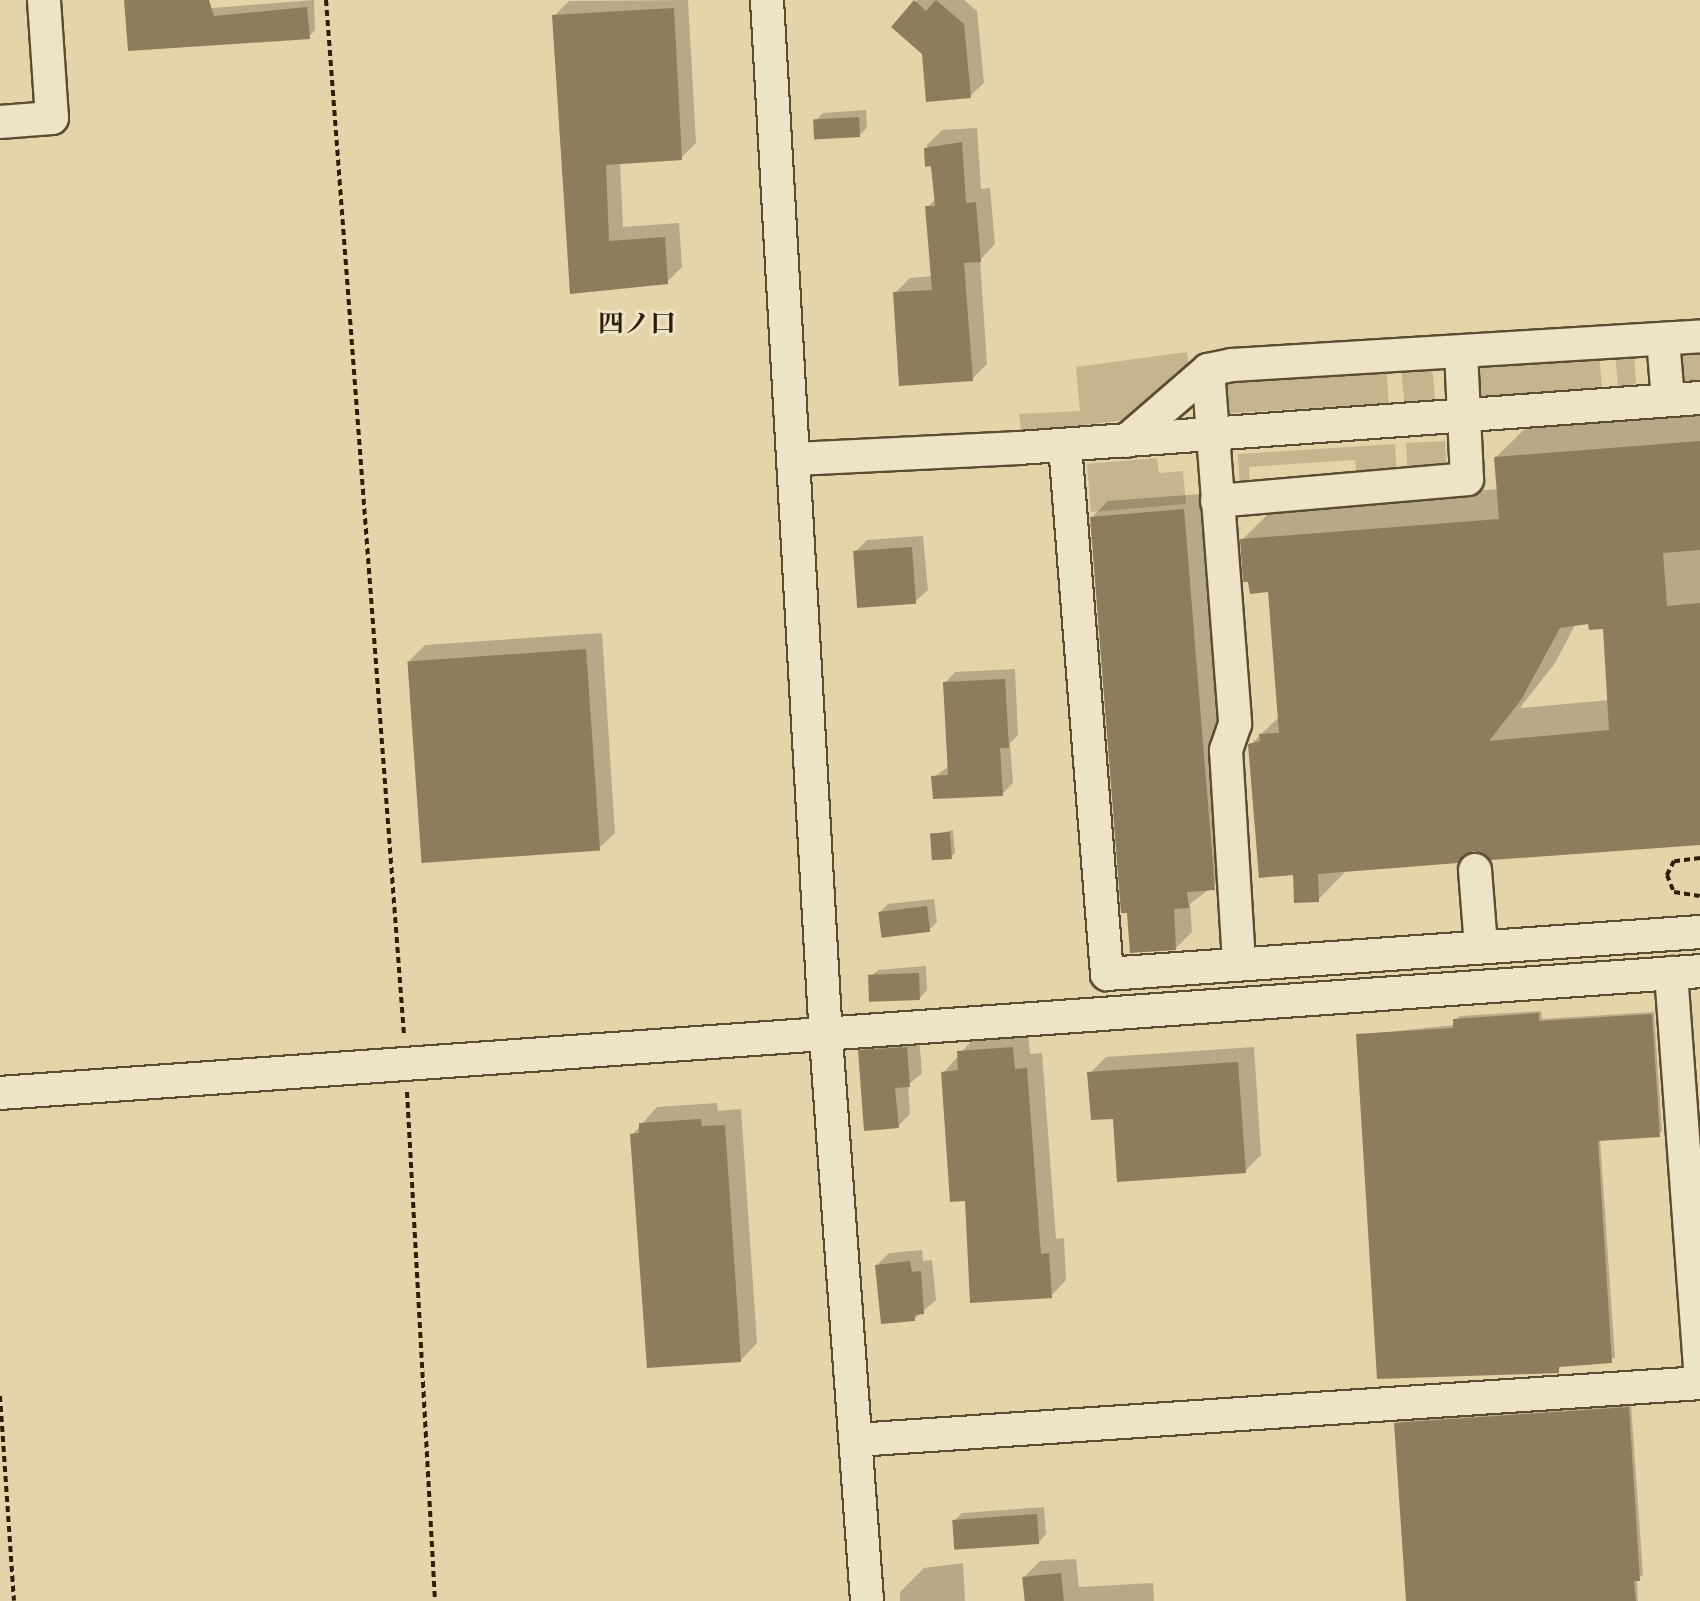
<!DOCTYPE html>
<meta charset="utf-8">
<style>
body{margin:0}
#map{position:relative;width:1700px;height:1601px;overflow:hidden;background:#e4d4a9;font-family:"Old Standard TT","Noto Serif JP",serif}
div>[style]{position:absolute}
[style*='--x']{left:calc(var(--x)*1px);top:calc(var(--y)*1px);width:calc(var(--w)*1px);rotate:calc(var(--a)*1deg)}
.green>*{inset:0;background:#c5b58e;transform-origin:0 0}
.shadow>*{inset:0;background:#0003}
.building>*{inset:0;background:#8c7d5d;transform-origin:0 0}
.path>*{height:4px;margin-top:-2px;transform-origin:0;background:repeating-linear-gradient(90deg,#2d1e0b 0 6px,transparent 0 10px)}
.roads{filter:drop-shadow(2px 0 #5b4c32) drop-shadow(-2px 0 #5b4c32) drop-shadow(0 2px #5b4c32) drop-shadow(0 -2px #5b4c32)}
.minor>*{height:32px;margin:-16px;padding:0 16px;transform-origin:16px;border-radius:16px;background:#ede3c7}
span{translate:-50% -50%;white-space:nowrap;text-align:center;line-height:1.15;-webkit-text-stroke:6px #ede3c7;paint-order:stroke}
.neighbourhood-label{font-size:26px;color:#2d1e0b;font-weight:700}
</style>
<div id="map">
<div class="green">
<div style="clip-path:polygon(1700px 347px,1700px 385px,1686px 385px,1678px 357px)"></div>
<div style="clip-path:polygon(1187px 352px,1190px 378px,1127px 420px,1021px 432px,1019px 414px,1080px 411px,1076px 367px)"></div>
<div style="clip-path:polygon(1615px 352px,1634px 358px,1636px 382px,1631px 387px,1618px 388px)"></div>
<div style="left:1599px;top:354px;width:36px;height:121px;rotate:85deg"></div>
<div style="left:1432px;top:365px;width:36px;height:31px;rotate:85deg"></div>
<div style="clip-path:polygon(1386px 367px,1389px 403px,1220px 414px,1221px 388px,1231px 379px)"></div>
<div style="left:1445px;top:441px;width:33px;height:39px;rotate:87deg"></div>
<div style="clip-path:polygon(1395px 444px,1397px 477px,1357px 479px,1355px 460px,1249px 467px,1250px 486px,1240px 487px,1238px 454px)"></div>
<div style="clip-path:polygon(1157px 458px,1159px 473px,1183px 471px,1186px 504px,1091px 512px,1087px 464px)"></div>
</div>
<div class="shadow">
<div style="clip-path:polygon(125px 0,201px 9px,314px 0,315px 30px,309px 37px)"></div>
<div style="clip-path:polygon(688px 0,696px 143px,681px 158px,620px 162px,623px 227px,679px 223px,682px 267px,667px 282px,572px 292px,554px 16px,569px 1px)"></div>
<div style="clip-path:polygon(917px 0,964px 0,977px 11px,984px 83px,970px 96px,894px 27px)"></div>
<div style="clip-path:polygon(866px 110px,867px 127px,860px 135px,815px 121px,823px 113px)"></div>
<div style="clip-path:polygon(977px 128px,981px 189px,990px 188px,995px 244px,980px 260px,987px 364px,972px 379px,895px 293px,910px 278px,933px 276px,927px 207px,936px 199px,927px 145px,942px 130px)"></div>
<div style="clip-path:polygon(evenodd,1700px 411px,1700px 843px,1474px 849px,1348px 869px,1318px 900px,1294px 873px,1250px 745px,1280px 716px,1270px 590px,1242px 540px,1276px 506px,1499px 489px,1496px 457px,1531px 423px,1700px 411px,1590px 622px,1605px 627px,1609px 700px,1520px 708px,1555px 663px,1576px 623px,1590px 622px)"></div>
<div style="clip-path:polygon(1200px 494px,1231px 872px,1190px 904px,1192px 932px,1176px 948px,1092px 517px,1108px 501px)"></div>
<div style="clip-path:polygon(923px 536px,928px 590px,915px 602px,855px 552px,867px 540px)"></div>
<div style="clip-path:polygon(602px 633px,615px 833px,598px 849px,414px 743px,409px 661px,425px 645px)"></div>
<div style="clip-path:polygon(1015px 669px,1018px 735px,1010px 743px,1013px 783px,1002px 794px,934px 777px,949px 766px,945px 683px,955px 672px)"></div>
<div style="clip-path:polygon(953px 830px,955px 853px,951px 857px,932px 835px)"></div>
<div style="clip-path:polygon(934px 899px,937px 922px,929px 930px,880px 912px,888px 904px)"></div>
<div style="clip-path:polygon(926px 966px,927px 990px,920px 998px,870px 977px,878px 970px)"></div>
<div style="clip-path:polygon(1541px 1011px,1542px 1019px,1654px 1012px,1662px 1132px,1600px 1139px,1615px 1358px,1561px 1364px,1558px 1371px,1358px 1035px,1455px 1025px,1459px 1016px)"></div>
<div style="clip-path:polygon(1028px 1033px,1030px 1054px,1042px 1053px,1056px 1239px,1064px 1238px,1066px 1280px,1051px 1296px,967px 1199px,943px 1073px,975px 1037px)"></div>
<div style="clip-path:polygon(919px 1036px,922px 1073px,908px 1085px,910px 1114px,898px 1126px,860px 1051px,872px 1039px)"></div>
<div style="clip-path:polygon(1254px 1047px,1261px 1155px,1245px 1171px,1115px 1116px,1090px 1073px,1106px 1057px)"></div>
<div style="clip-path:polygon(717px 1103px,718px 1111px,741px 1109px,757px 1343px,741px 1360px,632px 1135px,657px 1107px)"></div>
<div style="clip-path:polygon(922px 1250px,923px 1261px,932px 1260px,936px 1300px,914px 1319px,877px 1265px,889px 1253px)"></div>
<div style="clip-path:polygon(1631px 1404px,1643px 1575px,1637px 1579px,1638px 1601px,1408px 1601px,1400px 1420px)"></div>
<div style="clip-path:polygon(1044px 1507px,1046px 1534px,1039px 1542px,954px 1521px,962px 1513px)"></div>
<div style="clip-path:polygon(1076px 1559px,1079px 1587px,1153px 1583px,1154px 1601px,1026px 1601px,1024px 1577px,1040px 1561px)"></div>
<div style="clip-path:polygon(963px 1563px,965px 1601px,900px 1601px,900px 1592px,924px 1568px)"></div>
</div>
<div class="building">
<div style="clip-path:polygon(124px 0,209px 0,214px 16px,307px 7px,310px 39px,128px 51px)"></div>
<div style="clip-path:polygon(914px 0,926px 11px,936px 0,964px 24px,971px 98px,926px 102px,922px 54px,891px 27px)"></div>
<div style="clip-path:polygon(674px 8px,682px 160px,606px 165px,609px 241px,665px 237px,668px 284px,570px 294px,552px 15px)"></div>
<div style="left:859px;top:117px;width:20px;height:46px;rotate:87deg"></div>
<div style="clip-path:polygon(962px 142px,966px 203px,976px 202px,981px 262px,964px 263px,973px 381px,899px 386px,893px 292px,932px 290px,925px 206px,935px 206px,931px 166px,925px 167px,924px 148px)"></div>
<div style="clip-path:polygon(evenodd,1700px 441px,1700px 550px,1663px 553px,1667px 606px,1700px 603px,1700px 845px,1491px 860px,1474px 851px,1458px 863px,1318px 874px,1319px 902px,1294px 903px,1293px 875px,1259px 878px,1248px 744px,1260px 741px,1259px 734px,1279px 733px,1268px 592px,1250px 594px,1248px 582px,1243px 582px,1240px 539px,1499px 519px,1494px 457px,1700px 441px,1588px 624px,1589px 630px,1603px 629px,1609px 730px,1489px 741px,1521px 700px,1560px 628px,1588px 624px)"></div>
<div style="clip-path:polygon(1184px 509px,1215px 890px,1187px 892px,1189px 908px,1174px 909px,1176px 950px,1130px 953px,1127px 913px,1121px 913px,1090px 517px)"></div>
<div style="left:912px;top:547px;width:57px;height:59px;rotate:86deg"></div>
<div style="left:586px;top:649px;width:202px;height:179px;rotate:86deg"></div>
<div style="clip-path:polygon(1005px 679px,1009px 748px,1000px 748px,1003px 796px,933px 799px,931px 776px,948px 775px,943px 682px)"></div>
<div style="left:950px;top:832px;width:27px;height:20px;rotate:86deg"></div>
<div style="left:927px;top:906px;width:26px;height:49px;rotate:83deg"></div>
<div style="left:919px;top:973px;width:27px;height:51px;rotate:88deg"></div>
<div style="clip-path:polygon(1539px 1013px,1539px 1021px,1652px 1014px,1660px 1137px,1598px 1141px,1612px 1363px,1559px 1367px,1559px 1373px,1377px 1379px,1356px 1034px,1453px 1028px,1453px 1019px)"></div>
<div style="clip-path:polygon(907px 1047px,910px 1087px,895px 1088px,899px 1128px,864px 1131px,858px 1050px)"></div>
<div style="clip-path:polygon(1013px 1047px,1015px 1069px,1027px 1068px,1041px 1254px,1049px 1253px,1052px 1298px,970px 1303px,965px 1201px,950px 1202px,941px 1072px,958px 1070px,957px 1051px)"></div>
<div style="clip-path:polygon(1238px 1062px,1246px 1173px,1117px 1182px,1113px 1119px,1091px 1120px,1087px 1072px)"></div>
<div style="clip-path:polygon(701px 1119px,702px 1126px,725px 1125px,741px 1362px,647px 1368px,630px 1134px,639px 1133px,639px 1123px)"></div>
<div style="clip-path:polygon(910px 1261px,912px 1272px,921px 1271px,924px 1314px,915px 1315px,915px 1321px,881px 1324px,875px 1265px)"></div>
<div style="clip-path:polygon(1629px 1407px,1640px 1581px,1634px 1581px,1636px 1601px,1406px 1601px,1394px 1423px)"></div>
<div style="left:1037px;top:1514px;width:30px;height:85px;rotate:86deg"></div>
<div style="left:1061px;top:1573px;width:28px;height:39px;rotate:84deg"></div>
</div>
<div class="path">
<div style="--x:326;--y:0;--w:1038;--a:85.69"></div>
<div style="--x:1700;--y:858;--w:26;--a:173"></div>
<div style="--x:1674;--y:861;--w:16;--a:117"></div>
<div style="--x:1667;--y:875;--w:18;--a:68"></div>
<div style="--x:1674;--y:892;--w:26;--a:9"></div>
<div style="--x:407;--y:1092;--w:510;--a:86.85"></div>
<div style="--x:0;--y:1396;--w:205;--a:86.1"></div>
</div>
<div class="roads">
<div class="minor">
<div style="--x:767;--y:0;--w:1040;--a:86.75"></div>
<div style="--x:826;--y:1038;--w:564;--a:85.83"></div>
<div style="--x:0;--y:122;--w:52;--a:-4.4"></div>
<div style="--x:52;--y:118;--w:118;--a:-93.9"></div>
<div style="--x:1663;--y:339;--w:61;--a:85.3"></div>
<div style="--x:1208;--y:370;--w:355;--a:85.6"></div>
<div style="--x:1235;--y:724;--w:28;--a:109"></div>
<div style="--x:1226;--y:750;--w:213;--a:86.5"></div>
<div style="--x:1126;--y:441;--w:108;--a:-40.9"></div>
<div style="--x:1208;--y:370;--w:25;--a:-12"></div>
<div style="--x:1232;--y:365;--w:469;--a:-3.5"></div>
<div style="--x:1065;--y:445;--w:531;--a:85.46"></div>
<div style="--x:1107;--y:974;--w:594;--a:-4.05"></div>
<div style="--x:796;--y:459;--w:223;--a:-2.8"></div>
<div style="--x:1019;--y:448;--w:683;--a:-4.2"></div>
<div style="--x:1217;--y:501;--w:251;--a:-5"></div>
<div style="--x:1467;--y:479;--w:126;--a:-92.7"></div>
<div style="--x:1475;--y:870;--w:77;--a:85.5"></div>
<div style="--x:1671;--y:973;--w:397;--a:85.8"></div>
<div style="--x:0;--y:1093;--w:1704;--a:-4.1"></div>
<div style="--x:856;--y:1440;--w:846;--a:-3.86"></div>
</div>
</div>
<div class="neighbourhood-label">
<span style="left:637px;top:326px">四ノ口</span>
</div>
</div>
